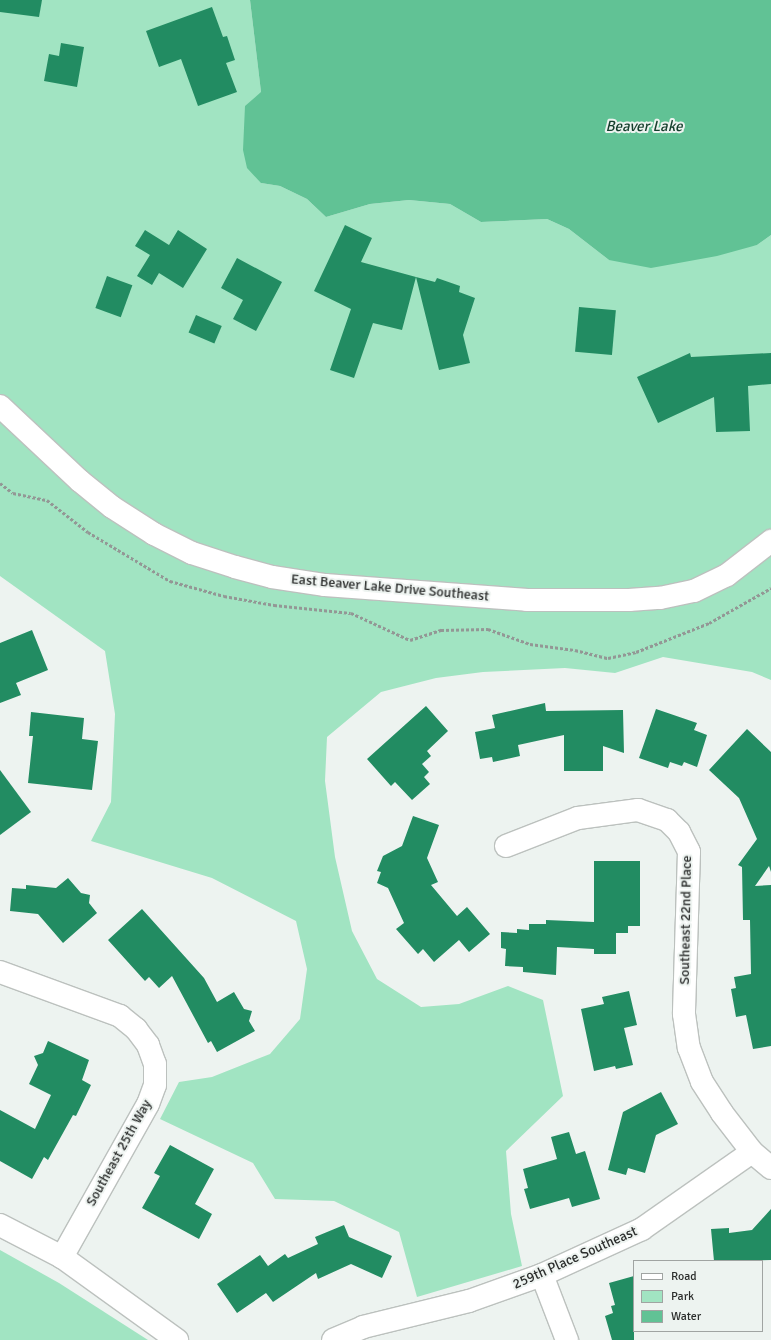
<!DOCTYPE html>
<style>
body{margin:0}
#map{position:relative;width:771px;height:1340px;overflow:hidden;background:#edf3f0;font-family:Signika,sans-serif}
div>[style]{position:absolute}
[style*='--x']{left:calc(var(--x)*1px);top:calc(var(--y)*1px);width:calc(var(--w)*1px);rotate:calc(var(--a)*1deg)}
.green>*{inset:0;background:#a1e4c2}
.water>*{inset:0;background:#61c295}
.building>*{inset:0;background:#228c62;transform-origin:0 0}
.path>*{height:2.5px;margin-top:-1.25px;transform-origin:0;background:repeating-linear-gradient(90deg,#939795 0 3px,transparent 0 5px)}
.roads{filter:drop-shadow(1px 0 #bcc1be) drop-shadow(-1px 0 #bcc1be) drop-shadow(0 1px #bcc1be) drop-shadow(0 -1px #bcc1be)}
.minor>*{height:22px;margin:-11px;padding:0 11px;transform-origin:11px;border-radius:11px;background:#fff}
.tertiary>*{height:22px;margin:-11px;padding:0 11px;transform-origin:11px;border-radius:11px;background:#fff}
span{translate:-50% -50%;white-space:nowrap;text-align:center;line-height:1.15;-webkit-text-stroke:4px #edf3f0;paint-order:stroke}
.street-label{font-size:14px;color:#2c2e2d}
.water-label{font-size:15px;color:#143e2c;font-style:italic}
.legend{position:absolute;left:633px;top:1260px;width:130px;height:72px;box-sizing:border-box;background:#edf3f0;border:1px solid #a0a4a2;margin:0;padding:5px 7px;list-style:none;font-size:12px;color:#2c2e2d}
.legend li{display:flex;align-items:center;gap:8px;height:20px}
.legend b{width:20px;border:1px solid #a0a4a2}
</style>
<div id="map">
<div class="green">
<div style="clip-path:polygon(0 0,250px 0,261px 92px,261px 183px,280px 186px,307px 199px,326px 217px,370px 204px,409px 200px,450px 204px,481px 222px,547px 219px,569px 229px,609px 260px,757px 245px,771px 235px,771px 680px,752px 672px,663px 657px,615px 673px,565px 668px,483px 672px,436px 678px,381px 692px,327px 737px,325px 781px,335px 857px,352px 931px,377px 979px,421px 1007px,459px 1004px,508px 986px,543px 1000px,563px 1096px,506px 1151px,511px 1214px,522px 1266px,417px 1297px,399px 1232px,334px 1201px,275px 1199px,253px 1163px,160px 1119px,179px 1082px,212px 1077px,270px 1054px,300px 1019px,307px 969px,296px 921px,212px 878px,91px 841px,111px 802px,115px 714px,105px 651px,0 576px)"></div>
<div style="clip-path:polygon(0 1250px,59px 1283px,148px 1340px,0 1340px)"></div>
</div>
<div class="water">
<div style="clip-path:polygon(250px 0,771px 0,771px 235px,757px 245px,717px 256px,651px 268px,609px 260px,569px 229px,547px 219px,481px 222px,450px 204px,409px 200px,370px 204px,326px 217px,307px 199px,280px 186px,261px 183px,247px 168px,243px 150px,245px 106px,261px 92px)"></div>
</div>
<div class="building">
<div style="clip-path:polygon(0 0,42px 0,39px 17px,0 12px)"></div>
<div style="clip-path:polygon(212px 7px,223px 37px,227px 36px,235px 60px,226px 63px,237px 92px,198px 106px,181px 59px,159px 67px,146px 31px)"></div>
<div style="clip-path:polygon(61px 43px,84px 47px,77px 87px,44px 81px,49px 54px,59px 56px)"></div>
<div style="clip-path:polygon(345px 225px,372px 238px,361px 262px,416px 277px,402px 330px,373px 323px,354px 378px,330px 370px,351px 309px,314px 291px)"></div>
<div style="clip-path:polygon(145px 230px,169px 245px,178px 230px,207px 249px,183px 288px,159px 273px,152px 285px,137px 276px,150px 255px,135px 246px)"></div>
<div style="clip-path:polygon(237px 258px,282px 282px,256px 331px,233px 319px,243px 300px,221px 288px)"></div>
<div style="left:107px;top:276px;width:27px;height:34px;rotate:20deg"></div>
<div style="clip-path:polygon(416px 277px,435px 282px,437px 278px,460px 286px,459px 292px,475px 298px,463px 335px,470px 363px,439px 370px)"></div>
<div style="left:579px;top:307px;width:37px;height:45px;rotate:5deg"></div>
<div style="left:196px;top:315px;width:28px;height:19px;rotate:23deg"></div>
<div style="clip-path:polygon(690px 353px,691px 357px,771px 353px,771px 384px,748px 386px,750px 431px,716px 432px,714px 397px,658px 423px,637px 377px)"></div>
<div style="clip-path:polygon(32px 630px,48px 670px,16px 683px,21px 695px,0 703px,0 643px)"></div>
<div style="clip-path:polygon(545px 703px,546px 711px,623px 710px,624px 753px,603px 746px,603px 771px,564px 771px,564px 735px,518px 745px,520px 756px,493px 762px,492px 757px,480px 759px,475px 732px,495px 728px,492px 715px)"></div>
<div style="clip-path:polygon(426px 706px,448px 731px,427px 751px,431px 756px,422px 764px,429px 772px,424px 777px,430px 784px,412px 800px,395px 782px,391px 786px,367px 759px)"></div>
<div style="clip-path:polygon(656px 709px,697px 723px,694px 730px,707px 735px,697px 767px,684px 762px,682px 766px,670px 762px,668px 768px,639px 758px)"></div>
<div style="clip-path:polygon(31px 712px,84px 718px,82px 739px,98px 741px,92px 790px,28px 783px,33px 736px,29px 736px)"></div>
<div style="clip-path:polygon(747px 729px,771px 752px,771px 872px,769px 866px,755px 886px,771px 885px,771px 1046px,753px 1049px,746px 1015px,736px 1017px,731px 989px,736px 988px,734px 977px,751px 974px,750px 920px,743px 920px,742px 867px,738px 865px,757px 839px,739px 798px,709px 770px)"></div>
<div style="clip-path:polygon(0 770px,31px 812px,0 835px)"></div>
<div style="clip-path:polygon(413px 816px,439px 825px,427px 858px,438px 882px,431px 885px,457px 916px,467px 907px,490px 934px,469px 952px,459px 940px,434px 962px,423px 949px,418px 954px,396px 929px,404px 923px,388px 888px,377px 883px,381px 872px,377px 871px,383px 856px,402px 846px)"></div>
<div style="clip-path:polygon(594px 861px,640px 861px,640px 926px,628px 926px,628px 933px,616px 933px,616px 954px,594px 954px,594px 949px,557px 947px,556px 975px,523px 972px,523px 967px,505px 966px,506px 949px,501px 948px,501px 932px,517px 933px,517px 929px,529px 930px,529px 924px,546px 924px,546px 920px,594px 922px)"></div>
<div style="clip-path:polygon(68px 878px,81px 893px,90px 895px,89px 903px,97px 913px,63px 943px,38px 914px,10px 911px,12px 888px,26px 889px,26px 885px,56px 888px)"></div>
<div style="clip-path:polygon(142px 909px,204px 978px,217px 1002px,234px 992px,244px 1009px,252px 1011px,249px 1021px,255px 1031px,217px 1052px,211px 1041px,208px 1043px,172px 976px,159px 988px,149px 977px,145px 981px,108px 940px)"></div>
<div style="clip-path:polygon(629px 991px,637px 1025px,624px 1028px,633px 1065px,616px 1069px,615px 1066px,594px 1071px,581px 1009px,604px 1004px,602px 997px)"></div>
<div style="clip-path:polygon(48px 1041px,89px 1060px,82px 1080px,91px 1085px,76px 1116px,73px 1115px,48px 1160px,44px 1157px,32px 1179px,0 1161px,0 1110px,35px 1129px,51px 1095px,29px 1084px,38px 1065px,34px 1056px,43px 1053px)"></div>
<div style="clip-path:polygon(661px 1092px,678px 1124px,656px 1135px,645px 1173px,628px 1168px,626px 1175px,608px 1170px,623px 1112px)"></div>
<div style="clip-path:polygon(569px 1132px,576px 1154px,585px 1151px,600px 1199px,572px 1207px,569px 1198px,530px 1209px,524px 1189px,528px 1188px,523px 1169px,557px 1159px,551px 1137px)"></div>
<div style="clip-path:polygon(170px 1145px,214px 1169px,195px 1204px,212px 1214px,199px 1239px,142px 1208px,160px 1176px,154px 1173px)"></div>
<div style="clip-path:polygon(771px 1209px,771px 1260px,714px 1261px,711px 1229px,729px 1228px,729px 1233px,752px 1230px)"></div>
<div style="clip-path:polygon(344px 1225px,349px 1237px,392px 1256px,382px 1278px,351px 1264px,318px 1279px,316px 1273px,273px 1302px,266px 1293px,237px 1313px,217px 1284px,260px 1255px,268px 1266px,285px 1254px,288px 1258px,318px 1244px,315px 1237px)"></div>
<div style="clip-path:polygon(634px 1276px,634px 1340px,612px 1340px,605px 1316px,613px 1313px,611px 1306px,615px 1305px,609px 1283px)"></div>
</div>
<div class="path">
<div style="--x:0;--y:483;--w:16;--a:38"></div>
<div style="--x:13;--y:493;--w:35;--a:12"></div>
<div style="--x:47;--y:500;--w:52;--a:38"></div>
<div style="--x:88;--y:532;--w:96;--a:30.9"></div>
<div style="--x:170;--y:581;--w:56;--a:15.5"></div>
<div style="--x:224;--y:596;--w:51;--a:10.2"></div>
<div style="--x:274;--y:605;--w:77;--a:5.9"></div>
<div style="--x:351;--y:613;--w:65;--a:24.6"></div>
<div style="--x:410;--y:640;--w:33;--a:-18"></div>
<div style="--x:441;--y:630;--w:47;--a:-1.2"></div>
<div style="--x:488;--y:629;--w:45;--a:19.7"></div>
<div style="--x:530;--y:644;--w:45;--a:7.6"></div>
<div style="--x:575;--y:650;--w:34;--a:14"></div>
<div style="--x:608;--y:658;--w:29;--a:-12"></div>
<div style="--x:636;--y:652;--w:79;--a:-21.7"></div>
<div style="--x:709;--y:623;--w:71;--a:-29.4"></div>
</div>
<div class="roads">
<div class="minor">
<div style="--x:0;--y:406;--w:110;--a:43.2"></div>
<div style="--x:80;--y:481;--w:41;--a:39.1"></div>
<div style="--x:112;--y:507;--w:50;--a:32.7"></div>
<div style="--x:154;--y:534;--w:42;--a:26.6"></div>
<div style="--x:192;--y:553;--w:45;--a:18"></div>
<div style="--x:235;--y:567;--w:38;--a:15"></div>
<div style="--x:272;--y:577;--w:54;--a:8.6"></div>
<div style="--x:325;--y:585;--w:203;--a:4.2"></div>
<div style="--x:527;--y:600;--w:102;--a:0"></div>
<div style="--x:629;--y:600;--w:31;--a:-4"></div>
<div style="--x:660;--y:598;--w:35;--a:-12"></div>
<div style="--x:694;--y:591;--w:37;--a:-26"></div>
<div style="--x:727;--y:575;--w:56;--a:-37.7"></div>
<div style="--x:506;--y:846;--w:77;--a:-21.3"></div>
<div style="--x:578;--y:818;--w:61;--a:-7.6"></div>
<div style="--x:638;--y:810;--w:31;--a:19"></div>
<div style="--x:667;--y:820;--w:17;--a:45"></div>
<div style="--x:679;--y:832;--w:22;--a:63"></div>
<div style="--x:689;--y:852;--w:162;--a:91.8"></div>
<div style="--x:684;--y:1014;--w:34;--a:82"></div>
<div style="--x:689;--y:1048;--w:36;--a:69"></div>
<div style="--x:702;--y:1082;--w:37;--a:57"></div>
<div style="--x:722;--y:1113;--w:49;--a:52.4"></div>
<div style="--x:752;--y:1152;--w:25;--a:40"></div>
<div style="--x:0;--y:972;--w:128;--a:20.1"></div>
<div style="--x:120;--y:1016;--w:21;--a:39"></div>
<div style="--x:136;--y:1029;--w:20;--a:53"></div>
<div style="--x:148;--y:1045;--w:20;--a:70"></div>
<div style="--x:155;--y:1064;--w:21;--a:90"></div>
<div style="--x:155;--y:1085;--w:20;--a:110"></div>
<div style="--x:148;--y:1104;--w:176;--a:119.3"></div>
<div style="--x:542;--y:1275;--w:70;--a:69"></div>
<div style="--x:333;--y:1340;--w:33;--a:-23"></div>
<div style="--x:363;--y:1327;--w:109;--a:-13.8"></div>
<div style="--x:469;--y:1301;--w:77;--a:-19.6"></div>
<div style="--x:542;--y:1275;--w:110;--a:-24.7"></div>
<div style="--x:642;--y:1229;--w:134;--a:-35"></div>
</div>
<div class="tertiary">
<div style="--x:0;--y:1225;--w:70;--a:27.3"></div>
<div style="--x:62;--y:1257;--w:142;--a:35.8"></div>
</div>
</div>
<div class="street-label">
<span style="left:390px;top:588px;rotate:5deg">East Beaver Lake Drive Southeast</span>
<span style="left:686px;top:920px;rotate:-89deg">Southeast 22nd Place</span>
<span style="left:119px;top:1153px;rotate:-61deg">Southeast 25th Way</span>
<span style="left:575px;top:1258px;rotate:-24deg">259th Place Southeast</span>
</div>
<div class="water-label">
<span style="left:644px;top:127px">Beaver Lake</span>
</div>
<ul class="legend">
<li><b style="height:5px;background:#fff"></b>Road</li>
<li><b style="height:11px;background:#a1e4c2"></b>Park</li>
<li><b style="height:11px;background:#61c295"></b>Water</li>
</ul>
</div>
